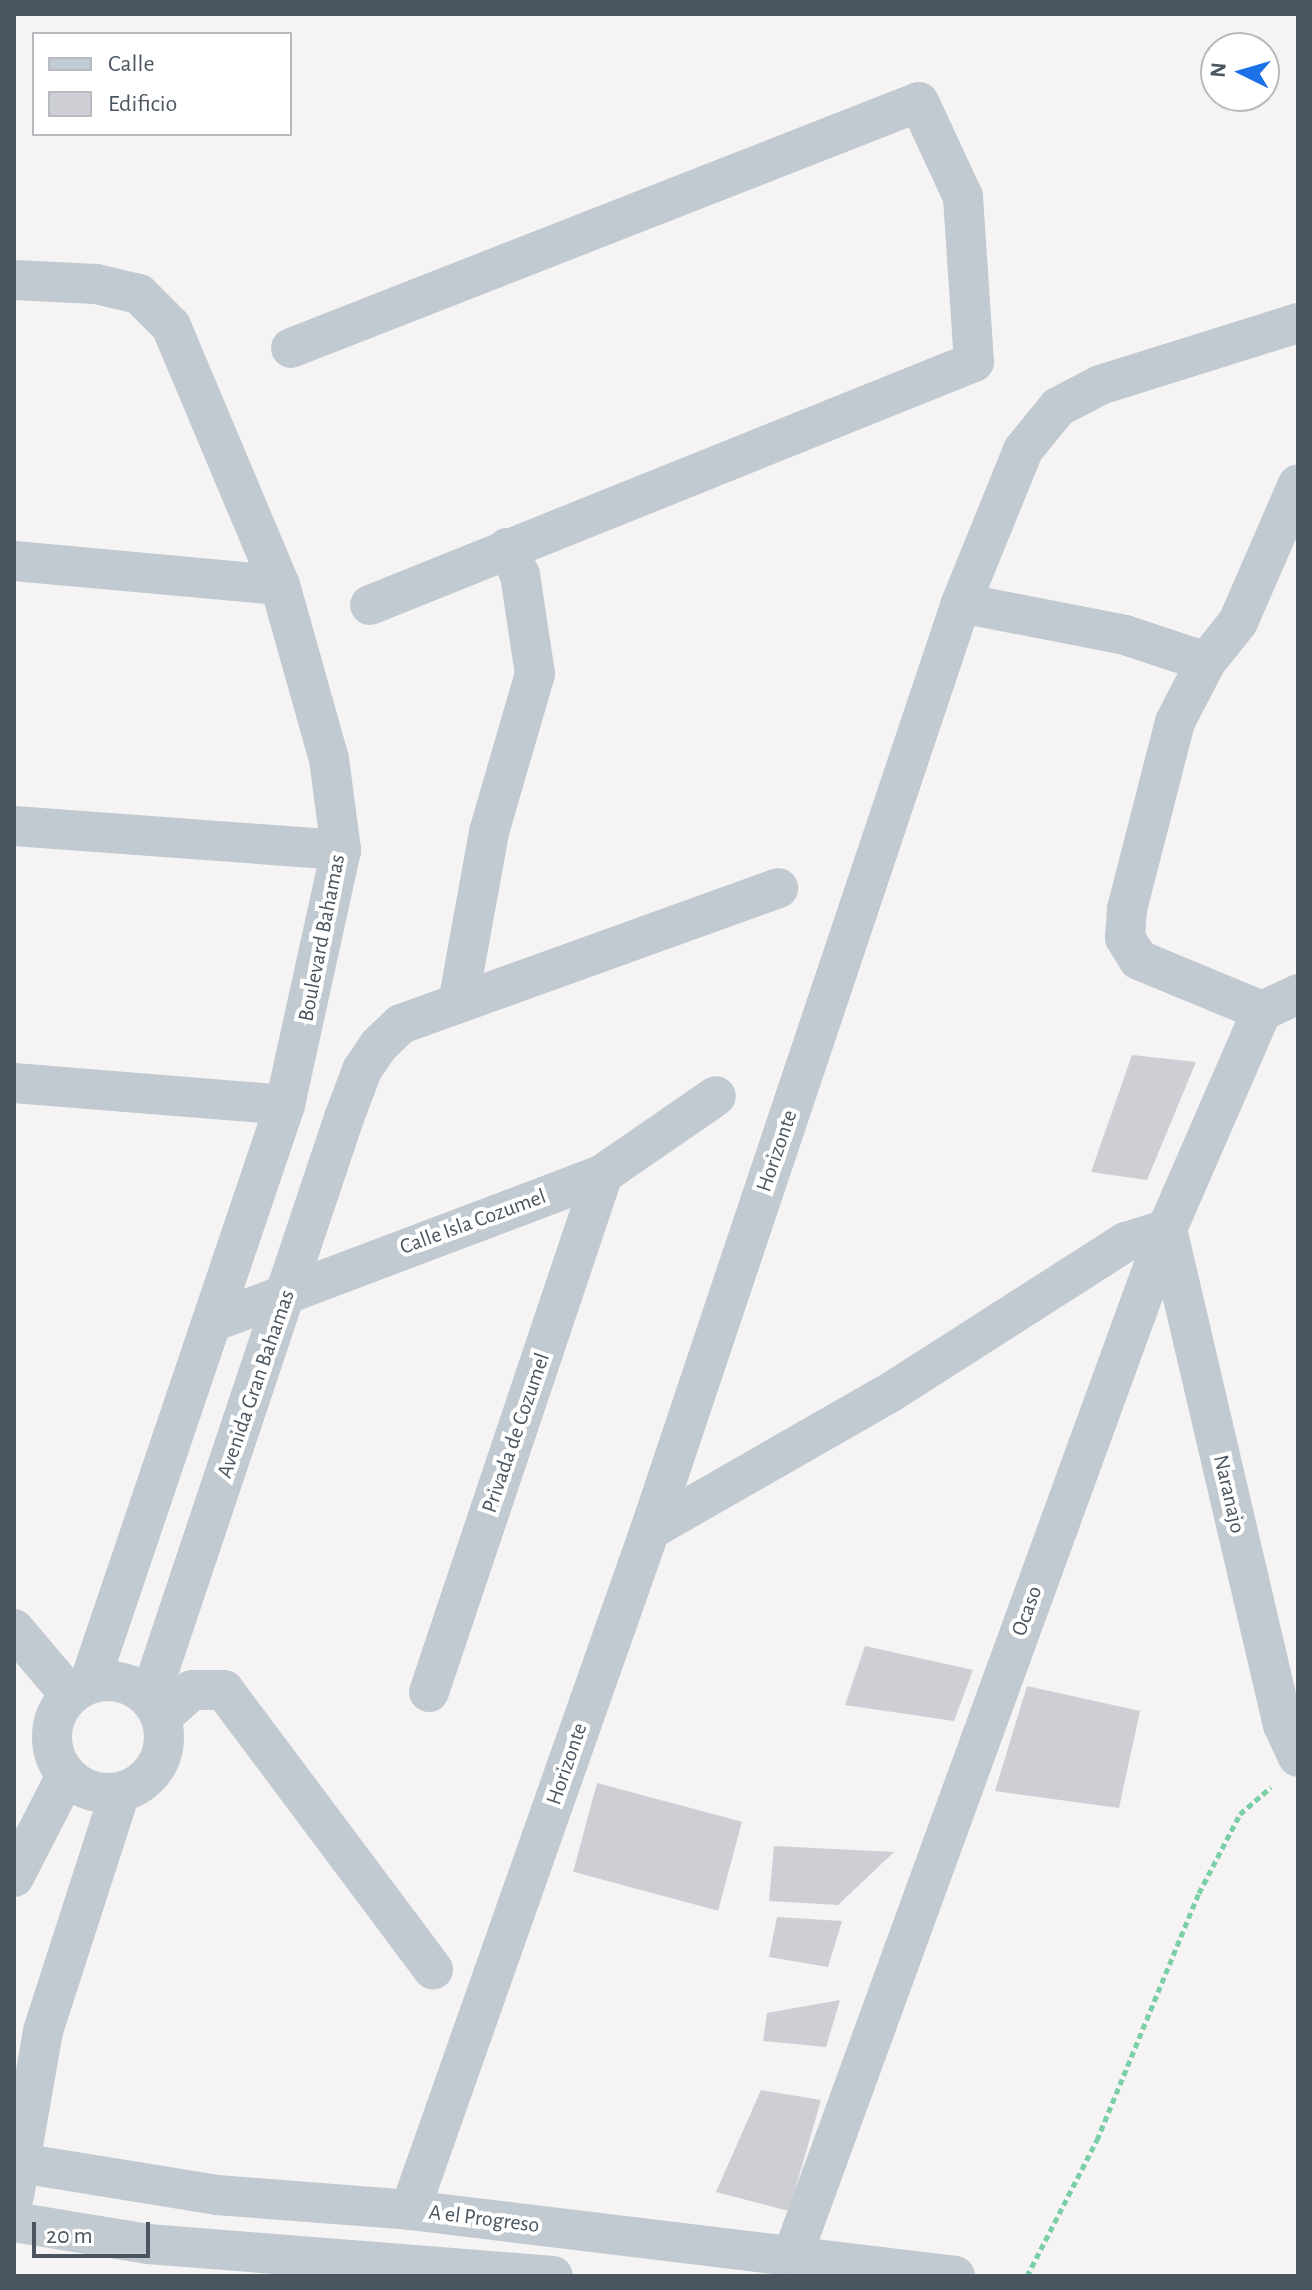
<!DOCTYPE html>
<style>
body{margin:0}
#map{position:relative;width:1312px;height:2290px;overflow:hidden;background:#f5f3f3;font-family:"Alegreya Sans",sans-serif}
div>[style]{position:absolute}
[style*='--x']{left:calc(var(--x)*1px);top:calc(var(--y)*1px);width:calc(var(--w)*1px);rotate:calc(var(--a)*1deg)}
.building>*{inset:0;background:#cdcfd5;transform-origin:0 0}
.path>*{height:5px;margin-top:-2.5px;transform-origin:0;background:repeating-linear-gradient(90deg,#7acfa6 0 6px,transparent 0 10px)}
.minor>*{height:40px;margin:-20px;padding:0 20px;transform-origin:20px;border-radius:20px;background:#c1c9d1}
.minor>.ring{margin:-20px;padding:0;box-sizing:content-box;background:none;border:40px solid #c1c9d1;border-radius:50%}
span{translate:-50% -50%;white-space:nowrap;text-align:center;line-height:1.15;-webkit-text-stroke:8px #fff;paint-order:stroke}
.street-label{font-size:22px;color:#4a5560}
.frame{position:absolute;inset:0;border:16px solid #4a5560;pointer-events:none}
.legend{position:absolute;left:32px;top:32px;width:260px;height:104px;box-sizing:border-box;background:#fff;border:2px solid #b7bbbf;margin:0;padding:10px 14px;list-style:none;font-size:24px;color:#4a5560}
.legend li{display:flex;align-items:center;gap:16px;height:40px}
.legend b{width:40px;border:2px solid #b7bbbf}
.north{position:absolute;left:1200px;top:32px;width:80px;height:80px;box-sizing:border-box;background:#fff;border:2px solid #b7bbbf;border-radius:50%;rotate:275deg;font-size:22px;font-weight:700;line-height:32px;text-align:center;color:#4a5560}
.north::after{content:'';display:block;margin:auto;width:28px;height:36px;background:#1b71e6;clip-path:polygon(50% 0,100% 100%,50% 72%,0 100%)}
.scale{position:absolute;left:32px;top:2222px;width:118px;height:36px;box-sizing:border-box;border:4px solid #4a5560;border-top:0;padding-left:10px;font-size:24px;line-height:28px;white-space:nowrap;color:#4a5560;-webkit-text-stroke:6px #fff;paint-order:stroke}
</style>
<div id="map">
<div class="building">
<div style="clip-path:polygon(1132px 1055px,1196px 1062px,1147px 1180px,1091px 1172px)"></div>
<div style="clip-path:polygon(865px 1646px,973px 1670px,954px 1721px,845px 1705px)"></div>
<div style="clip-path:polygon(1027px 1686px,1140px 1711px,1119px 1808px,995px 1791px)"></div>
<div style="left:597px;top:1783px;width:150px;height:92px;rotate:15deg"></div>
<div style="clip-path:polygon(774px 1846px,894px 1852px,838px 1905px,769px 1901px)"></div>
<div style="clip-path:polygon(777px 1917px,842px 1921px,828px 1967px,769px 1957px)"></div>
<div style="clip-path:polygon(840px 2000px,826px 2047px,763px 2041px,767px 2013px)"></div>
<div style="clip-path:polygon(761px 2090px,821px 2100px,789px 2211px,716px 2192px)"></div>
</div>
<div class="path">
<div style="--x:1027;--y:2276;--w:153;--a:-62.8"></div>
<div style="--x:1097;--y:2140;--w:267;--a:-67.6"></div>
<div style="--x:1199;--y:1893;--w:89;--a:-62.6"></div>
<div style="--x:1240;--y:1814;--w:41;--a:-41.1"></div>
</div>
<div class="minor">
<div style="--x:14;--y:280;--w:82;--a:2.8"></div>
<div style="--x:96;--y:284;--w:44;--a:13.1"></div>
<div style="--x:139;--y:294;--w:45;--a:45"></div>
<div style="--x:171;--y:326;--w:281;--a:67.2"></div>
<div style="--x:280;--y:585;--w:181;--a:74.3"></div>
<div style="--x:329;--y:759;--w:92;--a:82.5"></div>
<div style="--x:341;--y:850;--w:261;--a:102.4"></div>
<div style="--x:285;--y:1105;--w:611;--a:108.7"></div>
<div style="--x:291;--y:348;--w:674;--a:-21.39"></div>
<div style="--x:919;--y:102;--w:105;--a:65.1"></div>
<div style="--x:963;--y:197;--w:165;--a:86.2"></div>
<div style="--x:974;--y:362;--w:651;--a:158.08"></div>
<div style="--x:14;--y:561;--w:267;--a:5.2"></div>
<div style="--x:961;--y:603;--w:167;--a:11"></div>
<div style="--x:1125;--y:635;--w:85;--a:18.4"></div>
<div style="--x:1206;--y:662;--w:68;--a:117.3"></div>
<div style="--x:1175;--y:722;--w:193;--a:104.4"></div>
<div style="--x:1127;--y:909;--w:29;--a:94"></div>
<div style="--x:1125;--y:938;--w:26;--a:58"></div>
<div style="--x:1139;--y:960;--w:133;--a:22.5"></div>
<div style="--x:1206;--y:662;--w:51;--a:-51.3"></div>
<div style="--x:1238;--y:622;--w:150;--a:-66.5"></div>
<div style="--x:14;--y:826;--w:328;--a:4.2"></div>
<div style="--x:458;--y:1003;--w:174;--a:-79.7"></div>
<div style="--x:489;--y:832;--w:165;--a:-73.8"></div>
<div style="--x:535;--y:674;--w:100;--a:-98.6"></div>
<div style="--x:520;--y:575;--w:30;--a:-116"></div>
<div style="--x:14;--y:1083;--w:272;--a:4.6"></div>
<div style="--x:215;--y:1321;--w:415;--a:-20.7"></div>
<div style="--x:603;--y:1174;--w:137;--a:-34.6"></div>
<div style="--x:650;--y:1530;--w:278;--a:-29.8"></div>
<div style="--x:891;--y:1392;--w:279;--a:-32.6"></div>
<div style="--x:1126;--y:1242;--w:43;--a:-17.6"></div>
<div style="--x:1167;--y:1229;--w:509;--a:76.84"></div>
<div style="--x:1283;--y:1725;--w:35;--a:65"></div>
<div style="--x:14;--y:1629;--w:87;--a:49.7"></div>
<div class="ring" style="left:52px;top:1681px;width:72px;height:72px"></div>
<div style="--x:429;--y:1692;--w:546;--a:-71.43"></div>
<div style="--x:150;--y:1697;--w:611;--a:-71.48"></div>
<div style="--x:344;--y:1118;--w:51;--a:-69.4"></div>
<div style="--x:362;--y:1070;--w:30;--a:-56"></div>
<div style="--x:379;--y:1045;--w:30;--a:-44"></div>
<div style="--x:401;--y:1024;--w:401;--a:-19.8"></div>
<div style="--x:162;--y:1717;--w:40;--a:-42"></div>
<div style="--x:192;--y:1690;--w:32;--a:0"></div>
<div style="--x:224;--y:1690;--w:349;--a:53.2"></div>
<div style="--x:14;--y:1877;--w:114;--a:-62.8"></div>
<div style="--x:14;--y:2162;--w:206;--a:9.2"></div>
<div style="--x:217;--y:2195;--w:194;--a:4.4"></div>
<div style="--x:410;--y:2210;--w:549;--a:6.9"></div>
<div style="--x:14;--y:2196;--w:168;--a:-80"></div>
<div style="--x:43;--y:2031;--w:250;--a:-72.1"></div>
<div style="--x:410;--y:2210;--w:721;--a:-70.56"></div>
<div style="--x:650;--y:1530;--w:978;--a:-71.45"></div>
<div style="--x:961;--y:603;--w:165;--a:-67.9"></div>
<div style="--x:1023;--y:450;--w:55;--a:-50.9"></div>
<div style="--x:1058;--y:407;--w:47;--a:-27.6"></div>
<div style="--x:1100;--y:385;--w:207;--a:-17.4"></div>
<div style="--x:14;--y:2222;--w:136;--a:9.3"></div>
<div style="--x:148;--y:2244;--w:406;--a:4.5"></div>
<div style="--x:793;--y:2254;--w:1091;--a:-69.95"></div>
<div style="--x:1167;--y:1229;--w:238;--a:-66.5"></div>
<div style="--x:1262;--y:1011;--w:40;--a:-25"></div>
</div>
<div class="street-label">
<span style="left:322px;top:938px;rotate:-79deg">Boulevard Bahamas</span>
<span style="left:777px;top:1151px;rotate:-71deg">Horizonte</span>
<span style="left:473px;top:1222px;rotate:-20deg">Calle Isla Cozumel</span>
<span style="left:256px;top:1384px;rotate:-71deg">Avenida Gran Bahamas</span>
<span style="left:516px;top:1433px;rotate:-71deg">Privada de Cozumel</span>
<span style="left:1229px;top:1494px;rotate:77deg">Naranajo</span>
<span style="left:1027px;top:1611px;rotate:-70deg">Ocaso</span>
<span style="left:567px;top:1764px;rotate:-71deg">Horizonte</span>
<span style="left:484px;top:2219px;rotate:7deg">A el Progreso</span>
</div>
<div class="frame"></div>
<ul class="legend">
<li><b style="height:10px;background:#c1c9d1"></b>Calle</li>
<li><b style="height:22px;background:#cdcfd5"></b>Edificio</li>
</ul>
<div class="north">N</div>
<div class="scale">20 m</div>
</div>
